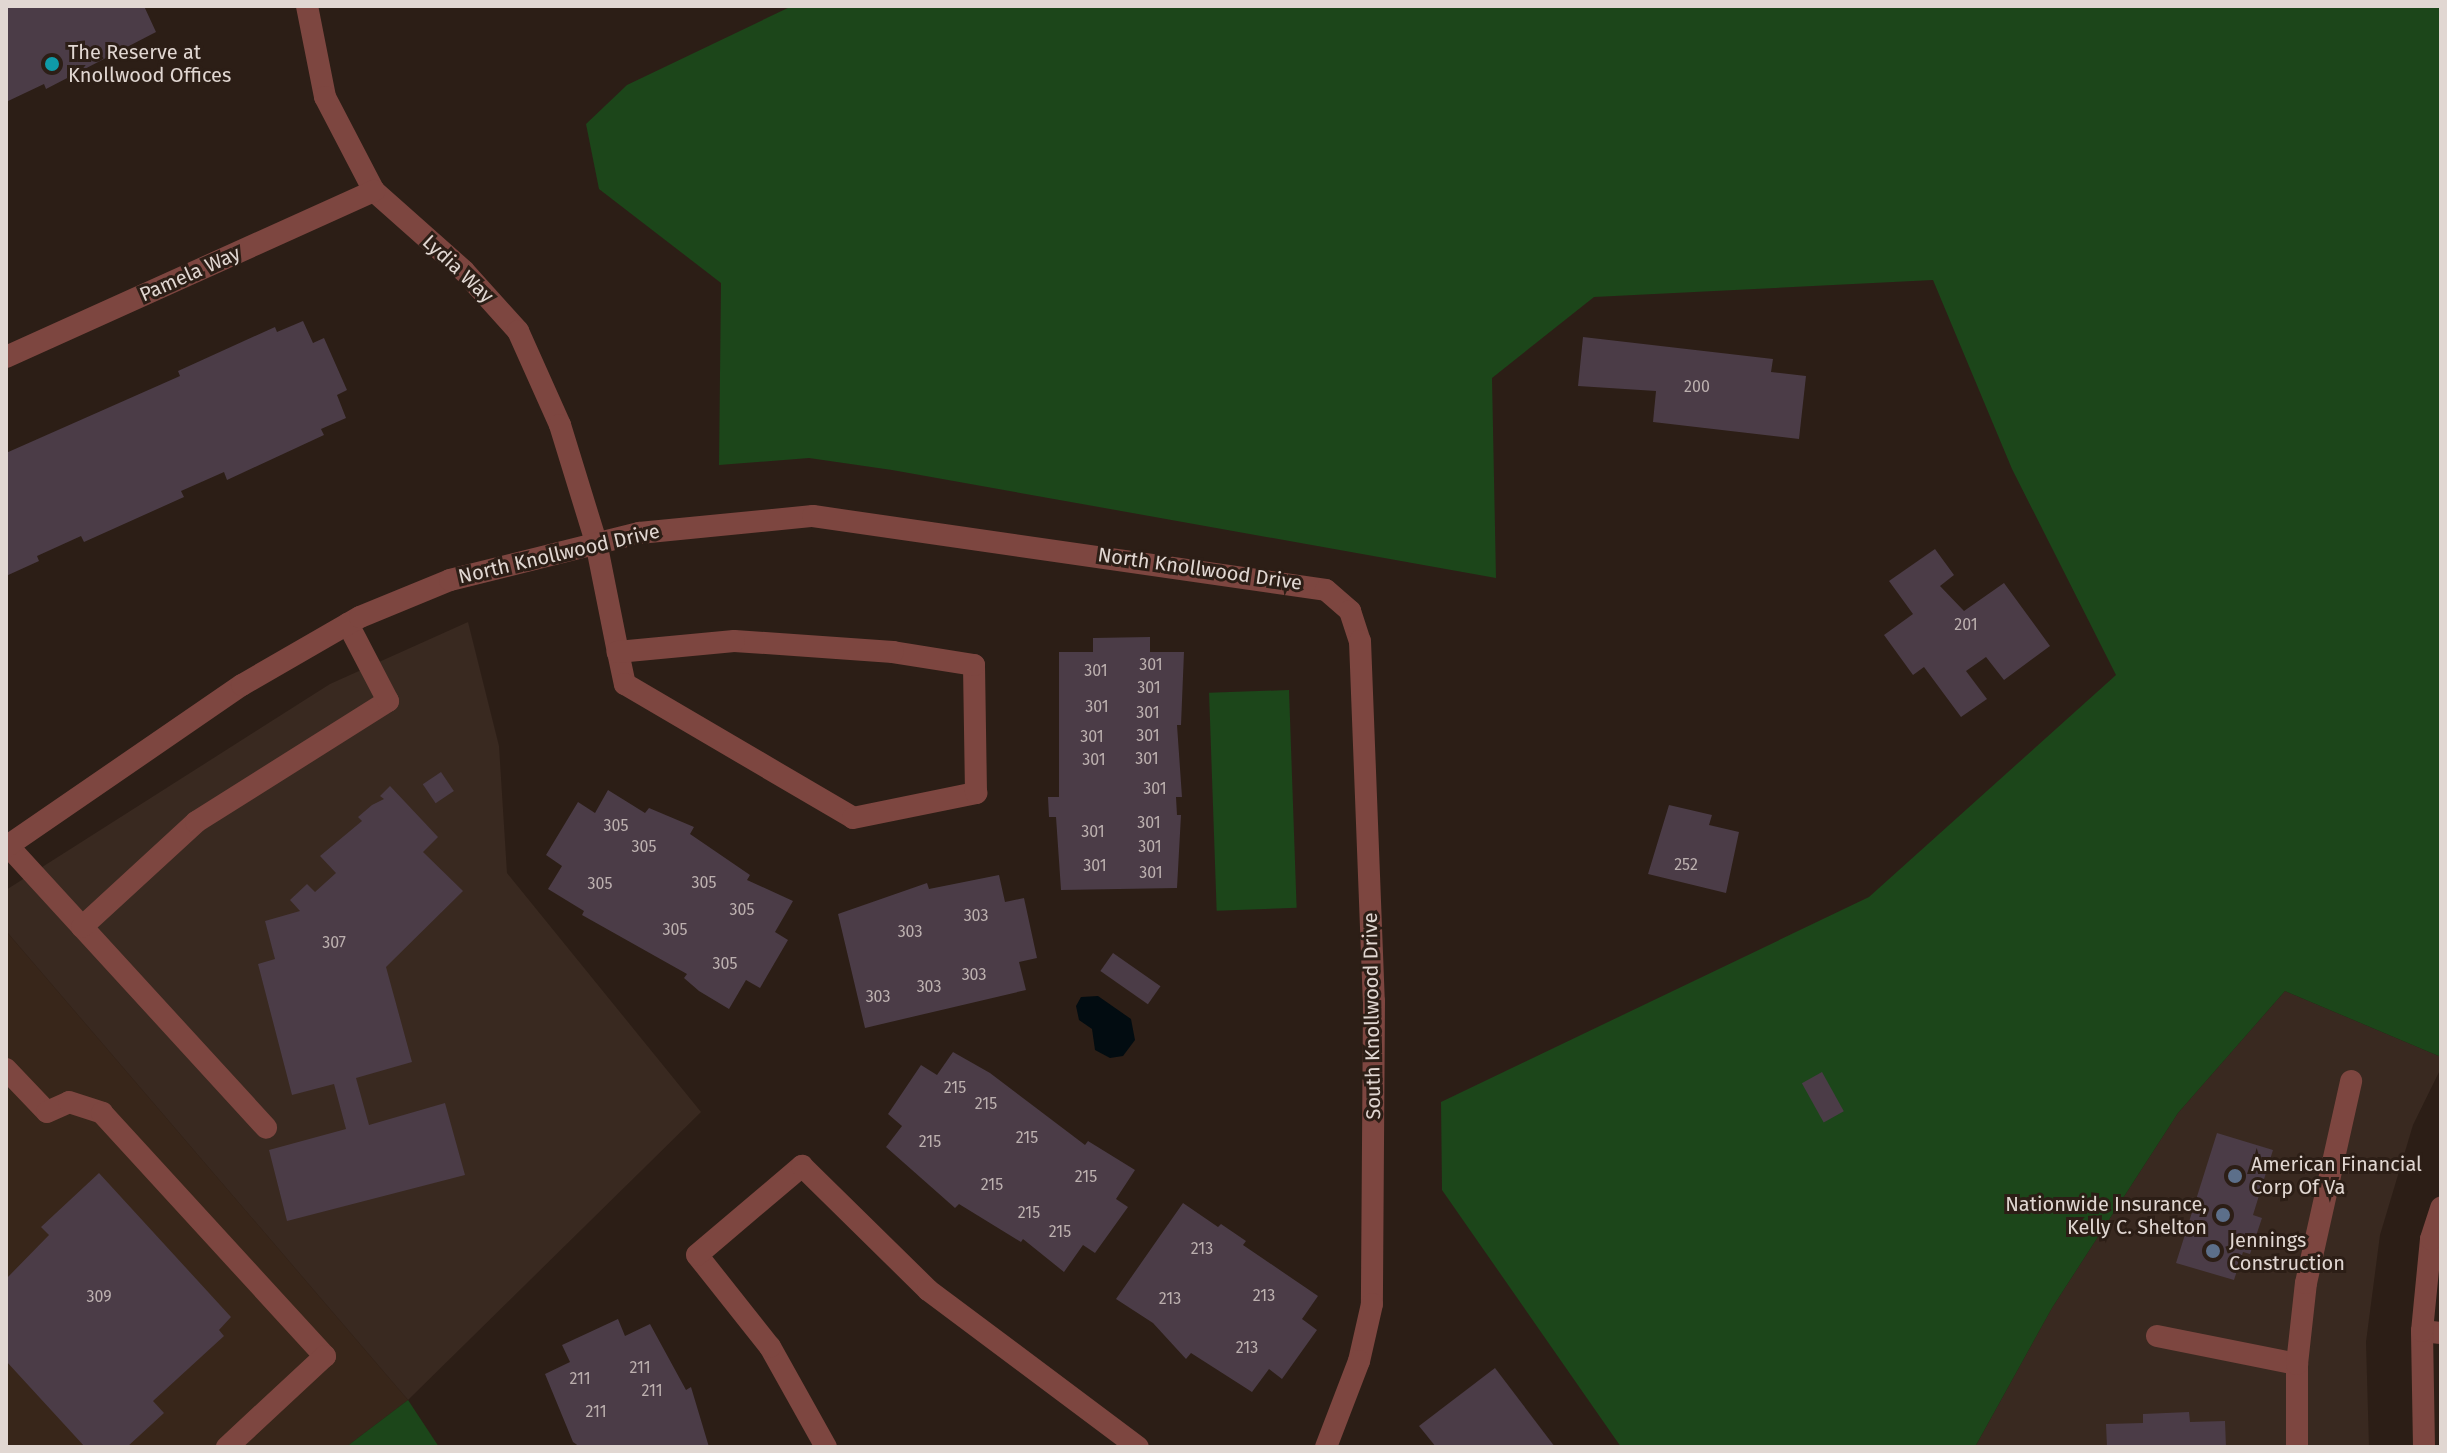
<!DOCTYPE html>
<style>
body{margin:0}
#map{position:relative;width:2447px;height:1453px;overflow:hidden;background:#2c1e16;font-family:"Fira Sans",sans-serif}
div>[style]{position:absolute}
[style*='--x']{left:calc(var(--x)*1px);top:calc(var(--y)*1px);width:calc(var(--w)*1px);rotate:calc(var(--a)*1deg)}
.commercial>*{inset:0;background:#392920}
.built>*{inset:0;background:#38261a}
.green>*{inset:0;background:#1c461a;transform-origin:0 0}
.water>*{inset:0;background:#020c11}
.building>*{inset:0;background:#4b3c47;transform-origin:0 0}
.service>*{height:22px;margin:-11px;padding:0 11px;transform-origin:11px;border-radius:11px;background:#7d4640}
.minor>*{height:22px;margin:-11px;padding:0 11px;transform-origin:11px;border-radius:11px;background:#7d4640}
.dots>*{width:22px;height:22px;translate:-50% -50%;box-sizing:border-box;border:4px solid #2c1e16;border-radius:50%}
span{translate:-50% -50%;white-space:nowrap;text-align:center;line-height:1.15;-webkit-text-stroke:6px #2c1e16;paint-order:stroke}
.number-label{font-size:16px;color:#bcb0af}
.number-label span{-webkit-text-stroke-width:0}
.poi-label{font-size:20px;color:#e1d7d2}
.left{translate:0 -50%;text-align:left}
.right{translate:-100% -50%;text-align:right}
.street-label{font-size:20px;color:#e1d7d2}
.frame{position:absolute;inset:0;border:8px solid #e1d7d2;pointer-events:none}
</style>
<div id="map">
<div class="commercial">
<div style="clip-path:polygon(468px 622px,499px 746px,507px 873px,701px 1112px,408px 1400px,6px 931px,6px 890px,330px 684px)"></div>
<div style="clip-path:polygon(2285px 991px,2441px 1057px,2441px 1068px,2413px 1125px,2380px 1235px,2366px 1342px,2369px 1447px,1975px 1447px,2052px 1308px,2178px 1113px)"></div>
</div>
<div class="built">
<div style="clip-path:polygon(6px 931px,408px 1400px,346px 1447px,6px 1447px)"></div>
</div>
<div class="green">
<div style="clip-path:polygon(792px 6px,2441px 6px,2441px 1057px,2285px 991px,2178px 1113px,2052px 1308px,1975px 1447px,1621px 1447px,1442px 1190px,1441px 1102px,1869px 897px,2116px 675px,2012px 469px,1933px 280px,1594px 297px,1492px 378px,1496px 578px,892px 470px,809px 458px,719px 465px,721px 283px,599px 189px,586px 124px,627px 85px)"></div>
<div style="left:1289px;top:690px;width:218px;height:80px;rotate:88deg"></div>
<div style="clip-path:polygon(408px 1400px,439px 1447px,346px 1447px)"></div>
</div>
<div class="water">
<div style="clip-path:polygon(1098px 996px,1131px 1019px,1135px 1040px,1123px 1056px,1110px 1058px,1095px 1050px,1092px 1029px,1079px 1020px,1076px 1006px,1081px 997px)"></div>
</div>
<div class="building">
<div style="clip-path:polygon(6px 6px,144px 6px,156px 32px,46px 89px,44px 84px,6px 102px)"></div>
<div style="clip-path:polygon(303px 321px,313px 343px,324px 338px,347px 390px,337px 395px,346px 418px,321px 429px,324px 435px,227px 480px,224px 472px,181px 491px,184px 497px,84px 542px,81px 536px,37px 556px,39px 561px,6px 576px,6px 453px,180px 376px,178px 371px,275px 327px,277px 332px)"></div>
<div style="clip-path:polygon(1583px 337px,1773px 359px,1771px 372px,1806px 376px,1799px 439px,1653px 422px,1656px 391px,1578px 386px)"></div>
<div style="clip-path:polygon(1935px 549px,1954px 575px,1940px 586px,1964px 611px,2004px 583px,2050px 646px,2004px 680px,1986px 657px,1966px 671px,1987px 699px,1961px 717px,1924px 667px,1913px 675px,1884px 635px,1913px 614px,1889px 581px)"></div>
<div style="clip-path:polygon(1150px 637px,1150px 652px,1184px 652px,1181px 725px,1177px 725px,1182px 797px,1176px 797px,1177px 815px,1181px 815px,1177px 888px,1061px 890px,1056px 817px,1049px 817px,1048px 797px,1059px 797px,1059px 652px,1093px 652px,1093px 638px)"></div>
<div style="left:441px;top:772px;width:23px;height:22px;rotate:56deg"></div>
<div style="clip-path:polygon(390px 786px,438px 837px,423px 852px,463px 891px,386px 967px,412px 1062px,356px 1078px,369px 1125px,445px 1103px,465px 1175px,287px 1221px,269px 1150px,346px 1129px,334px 1084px,292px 1095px,258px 964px,275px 959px,265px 921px,300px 911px,290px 900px,307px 884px,315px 892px,336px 873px,320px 856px,362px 821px,358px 817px,372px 805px,384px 799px,380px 796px)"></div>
<div style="clip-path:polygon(608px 790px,645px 813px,649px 808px,694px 827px,690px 834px,750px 875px,747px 880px,793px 901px,775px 932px,788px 940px,760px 988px,746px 980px,729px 1009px,699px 991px,684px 978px,687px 974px,582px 915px,584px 911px,548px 889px,562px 866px,546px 855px,578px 802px,595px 813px)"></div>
<div style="clip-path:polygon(1669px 805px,1712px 815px,1709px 825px,1739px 832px,1726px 893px,1648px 874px)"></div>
<div style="clip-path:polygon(999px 875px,1005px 902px,1024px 898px,1037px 958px,1019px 962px,1026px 990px,865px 1028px,838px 914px,927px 883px,929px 889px)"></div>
<div style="left:1113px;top:953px;width:58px;height:22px;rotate:35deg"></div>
<div style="clip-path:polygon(953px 1052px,990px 1073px,1085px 1145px,1088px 1141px,1135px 1170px,1116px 1199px,1128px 1207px,1095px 1253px,1083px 1245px,1064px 1272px,1023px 1239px,1021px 1242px,959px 1204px,955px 1208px,886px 1147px,902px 1126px,888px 1114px,921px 1065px,937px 1075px)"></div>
<div style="left:1822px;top:1072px;width:45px;height:23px;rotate:61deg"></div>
<div style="clip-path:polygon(2217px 1133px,2273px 1150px,2253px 1215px,2262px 1218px,2250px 1254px,2243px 1252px,2234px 1280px,2176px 1263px)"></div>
<div style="clip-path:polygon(99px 1173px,231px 1317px,219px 1330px,224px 1336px,153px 1401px,164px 1413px,127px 1447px,85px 1447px,6px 1361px,6px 1279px,49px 1235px,41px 1227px)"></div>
<div style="clip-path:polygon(1183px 1203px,1218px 1227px,1221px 1224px,1246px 1241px,1243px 1245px,1318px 1296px,1302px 1319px,1317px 1330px,1282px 1379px,1269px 1369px,1252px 1392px,1191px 1353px,1186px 1359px,1153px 1323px,1116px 1299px)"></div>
<div style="clip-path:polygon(618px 1319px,625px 1336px,650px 1324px,686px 1390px,691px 1387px,709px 1447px,580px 1447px,573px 1442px,545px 1374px,570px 1362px,562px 1345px)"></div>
<div style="clip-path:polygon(1495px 1368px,1555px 1447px,1436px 1447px,1419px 1426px)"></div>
<div style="clip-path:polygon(2189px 1412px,2190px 1422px,2225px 1421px,2226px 1447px,2107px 1447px,2106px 1424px,2143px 1423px,2143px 1414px)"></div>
</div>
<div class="service">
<div style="--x:596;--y:542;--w:112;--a:78.7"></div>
<div style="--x:618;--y:652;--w:33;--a:78"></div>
<div style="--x:625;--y:684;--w:264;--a:30.4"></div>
<div style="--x:853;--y:818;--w:126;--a:-11.5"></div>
<div style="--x:976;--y:793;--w:128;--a:-90.9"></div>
<div style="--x:974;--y:665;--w:82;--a:-170.9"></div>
<div style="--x:893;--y:652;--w:159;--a:-176"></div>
<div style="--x:734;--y:641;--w:117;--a:174.6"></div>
<div style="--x:8;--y:846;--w:382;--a:47.5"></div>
<div style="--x:82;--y:927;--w:155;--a:-42.6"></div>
<div style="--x:196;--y:822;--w:227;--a:-32.2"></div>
<div style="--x:388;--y:701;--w:87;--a:-117.5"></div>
<div style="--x:6;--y:1069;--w:59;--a:46.4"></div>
<div style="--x:47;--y:1112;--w:24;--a:-24"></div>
<div style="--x:69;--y:1102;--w:35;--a:18"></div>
<div style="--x:102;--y:1113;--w:330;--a:47.5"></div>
<div style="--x:325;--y:1356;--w:134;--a:137.1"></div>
<div style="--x:2422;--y:1331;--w:19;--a:6"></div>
<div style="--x:2157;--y:1336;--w:143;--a:11.3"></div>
<div style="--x:826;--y:1447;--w:115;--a:-119.2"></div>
<div style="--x:770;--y:1347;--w:117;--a:-128.4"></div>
<div style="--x:697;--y:1255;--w:138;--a:-40.3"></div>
<div style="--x:802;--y:1166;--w:177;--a:44.5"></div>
<div style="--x:928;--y:1290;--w:262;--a:36.8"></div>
<div style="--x:2297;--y:1447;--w:83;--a:-90"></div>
<div style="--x:2297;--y:1364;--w:81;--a:-83.7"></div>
<div style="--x:2306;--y:1283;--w:207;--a:-77.4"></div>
</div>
<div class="minor">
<div style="--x:307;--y:6;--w:93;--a:78.8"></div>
<div style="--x:325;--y:97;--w:106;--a:62.5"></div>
<div style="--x:374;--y:191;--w:120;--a:41.6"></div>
<div style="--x:464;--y:271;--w:81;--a:48"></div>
<div style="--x:518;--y:331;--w:103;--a:65.9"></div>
<div style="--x:560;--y:425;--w:122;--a:72.9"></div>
<div style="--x:6;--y:357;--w:404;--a:-24.3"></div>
<div style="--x:6;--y:847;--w:286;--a:-34.5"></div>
<div style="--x:242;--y:685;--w:136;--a:-30"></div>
<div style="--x:360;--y:617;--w:97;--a:-22.3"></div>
<div style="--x:450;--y:580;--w:195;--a:-14"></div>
<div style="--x:639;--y:533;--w:175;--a:-5.6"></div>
<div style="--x:813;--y:516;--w:518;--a:8.21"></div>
<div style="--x:1326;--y:590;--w:32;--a:41"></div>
<div style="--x:1350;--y:611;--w:32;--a:72"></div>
<div style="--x:1360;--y:641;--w:360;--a:87.8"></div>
<div style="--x:1374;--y:1001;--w:303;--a:90.4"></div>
<div style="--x:1372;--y:1304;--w:58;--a:102.8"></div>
<div style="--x:1359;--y:1361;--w:92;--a:111"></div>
<div style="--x:2424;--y:1447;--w:116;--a:-91"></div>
<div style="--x:2422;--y:1331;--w:92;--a:-84.4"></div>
<div style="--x:2431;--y:1239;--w:33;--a:-72"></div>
</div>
<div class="dots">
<div style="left:52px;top:64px;background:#0f9aa8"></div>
<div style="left:2235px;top:1176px;background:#5c6f8a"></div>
<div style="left:2223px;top:1215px;background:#5c6f8a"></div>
<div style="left:2213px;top:1251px;background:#5c6f8a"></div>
</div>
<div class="number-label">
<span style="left:1697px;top:387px">200</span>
<span style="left:1966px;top:625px">201</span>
<span style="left:1151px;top:665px">301</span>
<span style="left:1096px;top:671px">301</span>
<span style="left:1149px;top:688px">301</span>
<span style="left:1097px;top:707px">301</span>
<span style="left:1148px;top:713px">301</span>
<span style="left:1148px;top:736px">301</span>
<span style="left:1092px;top:737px">301</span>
<span style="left:1147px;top:759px">301</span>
<span style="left:1094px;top:760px">301</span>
<span style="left:1155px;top:789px">301</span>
<span style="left:1149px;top:823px">301</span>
<span style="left:616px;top:826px">305</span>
<span style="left:1093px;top:832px">301</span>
<span style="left:644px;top:847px">305</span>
<span style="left:1150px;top:847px">301</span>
<span style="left:1686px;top:865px">252</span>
<span style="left:1095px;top:866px">301</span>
<span style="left:1151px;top:873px">301</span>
<span style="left:704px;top:883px">305</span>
<span style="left:600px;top:884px">305</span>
<span style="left:742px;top:910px">305</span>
<span style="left:976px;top:916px">303</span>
<span style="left:675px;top:930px">305</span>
<span style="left:910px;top:932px">303</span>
<span style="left:334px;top:943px">307</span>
<span style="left:725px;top:964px">305</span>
<span style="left:974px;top:975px">303</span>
<span style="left:929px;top:987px">303</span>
<span style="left:878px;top:997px">303</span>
<span style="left:955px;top:1088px">215</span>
<span style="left:986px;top:1104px">215</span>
<span style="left:1027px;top:1138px">215</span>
<span style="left:930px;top:1142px">215</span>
<span style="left:1086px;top:1177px">215</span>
<span style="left:992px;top:1185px">215</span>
<span style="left:1029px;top:1213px">215</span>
<span style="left:1060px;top:1232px">215</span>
<span style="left:1202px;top:1249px">213</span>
<span style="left:1264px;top:1296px">213</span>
<span style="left:99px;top:1297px">309</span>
<span style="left:1170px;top:1299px">213</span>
<span style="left:1247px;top:1348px">213</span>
<span style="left:640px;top:1368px">211</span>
<span style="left:580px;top:1379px">211</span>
<span style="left:652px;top:1391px">211</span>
<span style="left:596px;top:1412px">211</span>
</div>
<div class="poi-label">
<span class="left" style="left:68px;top:64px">The Reserve at<br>Knollwood Offices</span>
<span class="left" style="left:2251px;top:1176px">American Financial<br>Corp Of Va</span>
<span class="right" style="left:2207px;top:1216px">Nationwide Insurance,<br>Kelly C. Shelton</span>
<span class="left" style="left:2229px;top:1252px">Jennings<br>Construction</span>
</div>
<div class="street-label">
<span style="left:458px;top:269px;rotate:43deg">Lydia Way</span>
<span style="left:190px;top:274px;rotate:-24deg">Pamela Way</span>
<span style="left:559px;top:554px;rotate:-13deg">North Knollwood Drive</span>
<span style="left:1200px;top:569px;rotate:8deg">North Knollwood Drive</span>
<span style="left:1372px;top:1016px;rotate:-91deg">South Knollwood Drive</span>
</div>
<div class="frame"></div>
</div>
